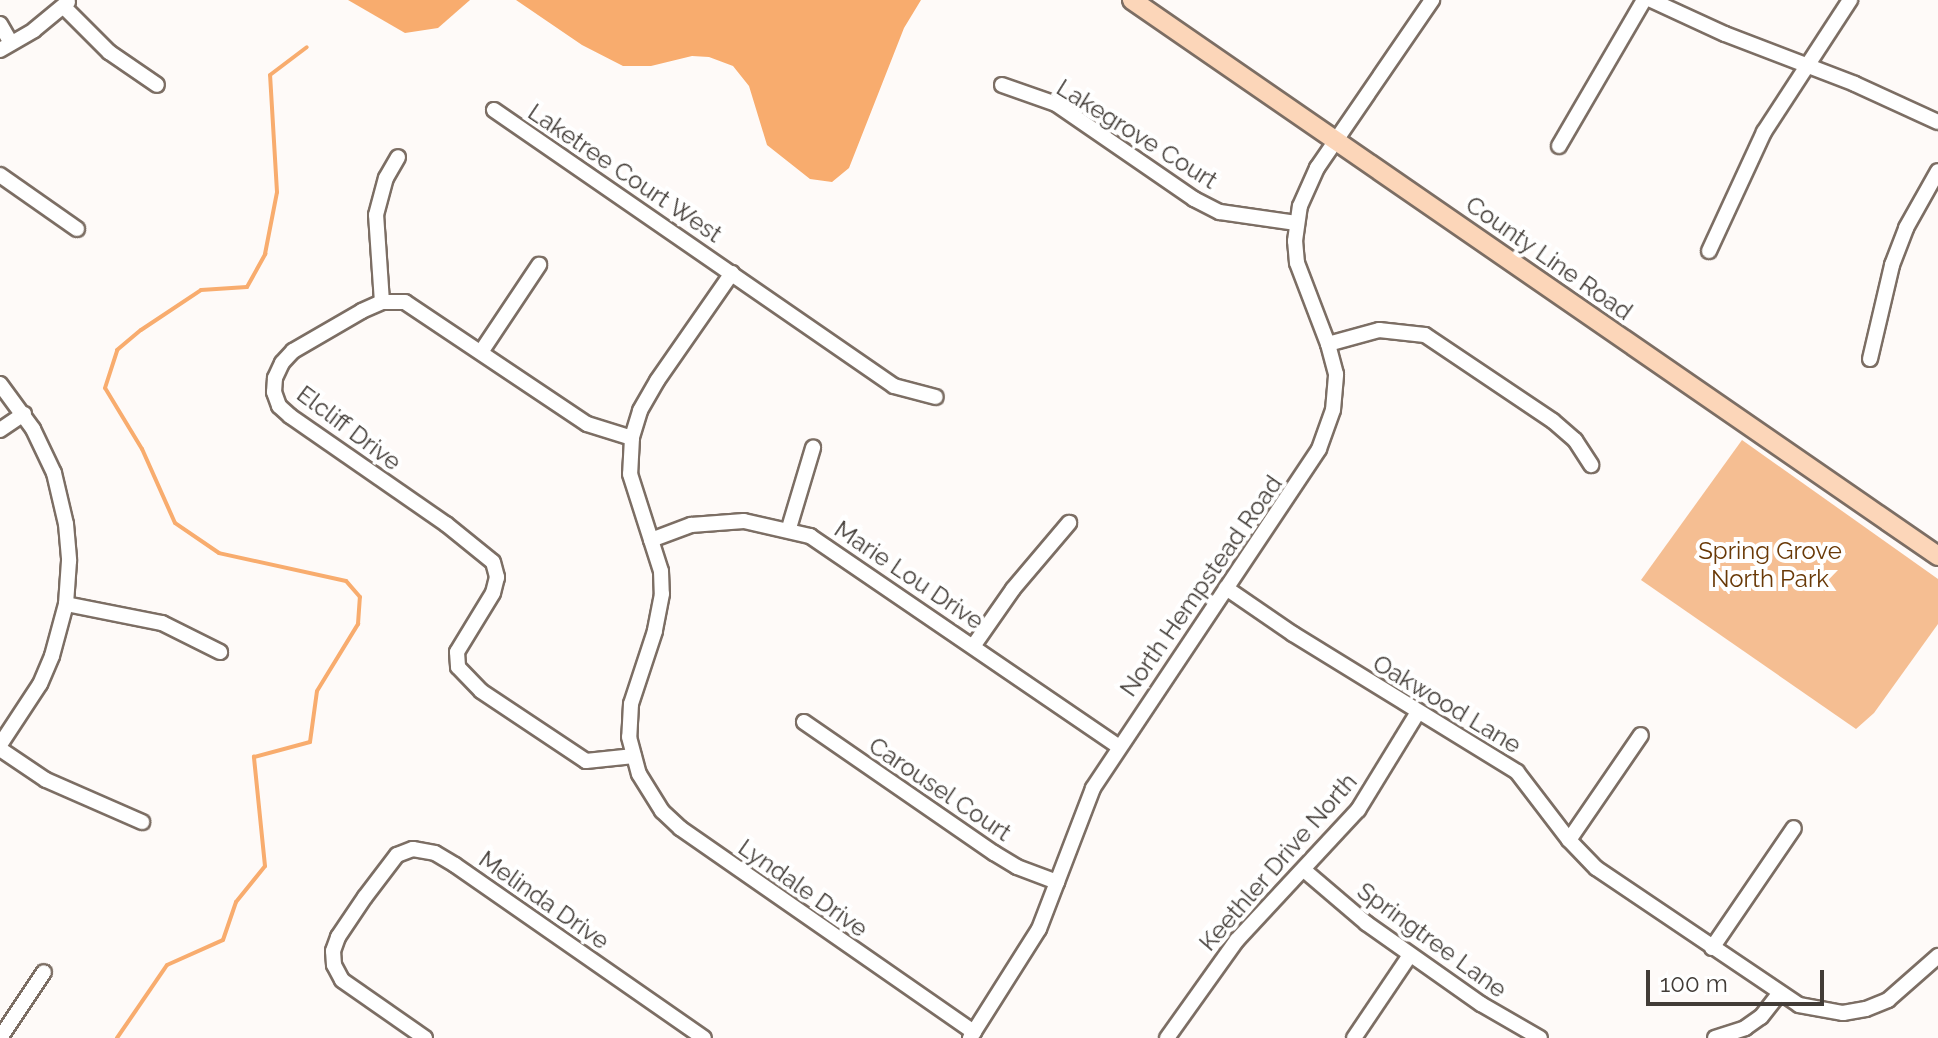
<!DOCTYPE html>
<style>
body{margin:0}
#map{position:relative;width:1938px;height:1038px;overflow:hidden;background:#fefaf8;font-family:Raleway,sans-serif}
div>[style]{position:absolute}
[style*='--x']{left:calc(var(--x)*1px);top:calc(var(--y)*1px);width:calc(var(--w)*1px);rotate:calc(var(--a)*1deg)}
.green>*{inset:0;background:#f5be92}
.water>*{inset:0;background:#f8ac6e}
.stream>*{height:4px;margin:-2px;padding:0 2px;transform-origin:2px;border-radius:2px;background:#f8ac6e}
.roads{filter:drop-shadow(2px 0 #7c6e64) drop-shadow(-2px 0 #7c6e64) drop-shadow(0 2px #7c6e64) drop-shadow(0 -2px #7c6e64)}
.minor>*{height:14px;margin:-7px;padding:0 7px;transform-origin:7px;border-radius:7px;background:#fff}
.major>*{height:18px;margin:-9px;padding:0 9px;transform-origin:9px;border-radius:9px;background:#fcd6b9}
span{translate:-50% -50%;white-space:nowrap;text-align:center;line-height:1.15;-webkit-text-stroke:8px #fff;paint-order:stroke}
.street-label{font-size:24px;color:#423c37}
.park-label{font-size:24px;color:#693907}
.scale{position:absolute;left:1646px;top:970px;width:178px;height:36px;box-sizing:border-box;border:4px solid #423c37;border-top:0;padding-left:10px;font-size:24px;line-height:28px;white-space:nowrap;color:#423c37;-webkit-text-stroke:6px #fff;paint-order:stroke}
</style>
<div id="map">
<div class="green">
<div style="clip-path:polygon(1742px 440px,1938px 579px,1938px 624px,1874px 713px,1856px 729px,1641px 580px)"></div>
</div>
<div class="water">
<div style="clip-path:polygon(348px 0,470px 0,438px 28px,405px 33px)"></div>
<div style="clip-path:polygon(516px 0,921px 0,904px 28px,849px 168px,832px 182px,810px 179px,767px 145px,749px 86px,733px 66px,709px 57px,692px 56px,651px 66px,623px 66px,582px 45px)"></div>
</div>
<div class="stream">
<div style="--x:117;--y:1038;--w:88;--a:-55.6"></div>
<div style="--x:167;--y:965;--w:61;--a:-24.1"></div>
<div style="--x:223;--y:940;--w:40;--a:-71.1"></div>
<div style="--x:236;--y:902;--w:46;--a:-51.1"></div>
<div style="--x:265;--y:866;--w:110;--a:-95.8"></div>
<div style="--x:254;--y:757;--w:58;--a:-15"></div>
<div style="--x:310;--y:742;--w:51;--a:-82.2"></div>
<div style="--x:317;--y:691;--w:79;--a:-58.5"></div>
<div style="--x:358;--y:624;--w:27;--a:-86"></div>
<div style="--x:360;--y:597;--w:21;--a:-131"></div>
<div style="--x:346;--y:581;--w:130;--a:-167.6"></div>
<div style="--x:219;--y:553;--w:53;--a:-145.7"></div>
<div style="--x:175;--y:523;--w:81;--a:-114"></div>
<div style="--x:142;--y:449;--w:71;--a:-121.2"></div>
<div style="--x:105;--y:388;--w:40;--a:-72"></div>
<div style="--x:117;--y:350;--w:31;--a:-40"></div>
<div style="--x:141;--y:330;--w:72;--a:-33.7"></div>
<div style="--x:201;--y:290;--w:46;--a:-3.7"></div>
<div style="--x:247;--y:287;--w:38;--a:-61"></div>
<div style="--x:265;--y:254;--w:63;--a:-79"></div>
<div style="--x:277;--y:192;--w:117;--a:-93.4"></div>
<div style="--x:270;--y:75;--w:46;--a:-37.1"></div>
</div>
<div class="roads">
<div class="minor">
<div style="--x:1651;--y:0;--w:81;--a:24.7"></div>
<div style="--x:1725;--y:34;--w:139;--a:21"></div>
<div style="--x:1855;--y:84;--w:91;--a:24.6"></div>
<div style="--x:64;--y:7;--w:64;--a:45"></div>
<div style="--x:109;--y:52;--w:58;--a:34.5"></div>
<div style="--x:0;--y:24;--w:22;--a:60"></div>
<div style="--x:0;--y:50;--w:39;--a:-30"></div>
<div style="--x:34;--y:30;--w:44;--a:-39.5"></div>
<div style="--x:1002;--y:85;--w:57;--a:19.4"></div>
<div style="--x:1056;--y:104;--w:168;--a:34.5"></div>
<div style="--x:1194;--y:199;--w:29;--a:27"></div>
<div style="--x:1220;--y:212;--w:77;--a:8.2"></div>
<div style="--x:494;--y:110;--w:486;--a:34.6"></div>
<div style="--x:894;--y:386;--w:43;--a:14.7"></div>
<div style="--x:1559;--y:146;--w:169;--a:-59.8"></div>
<div style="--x:0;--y:175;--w:94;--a:35"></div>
<div style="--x:1709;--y:251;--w:131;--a:-65.2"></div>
<div style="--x:1764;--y:132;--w:158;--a:-56.9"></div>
<div style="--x:732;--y:273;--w:131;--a:124.8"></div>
<div style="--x:657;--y:381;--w:34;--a:120"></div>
<div style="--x:640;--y:411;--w:28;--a:107"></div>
<div style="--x:632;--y:438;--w:36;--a:93"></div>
<div style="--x:630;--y:474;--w:102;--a:72.3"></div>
<div style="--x:661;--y:571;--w:23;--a:88"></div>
<div style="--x:662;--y:594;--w:38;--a:101"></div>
<div style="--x:655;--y:631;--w:77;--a:108.2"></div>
<div style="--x:631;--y:704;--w:33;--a:93"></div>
<div style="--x:629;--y:737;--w:38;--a:75"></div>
<div style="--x:639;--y:774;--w:44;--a:58.1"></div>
<div style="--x:662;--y:811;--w:25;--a:43"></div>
<div style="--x:680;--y:828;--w:358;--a:34.8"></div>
<div style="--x:382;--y:302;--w:87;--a:-93.9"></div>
<div style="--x:376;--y:215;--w:38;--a:-75"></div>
<div style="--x:386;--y:178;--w:24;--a:-60"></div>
<div style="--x:1328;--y:344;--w:53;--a:-15.4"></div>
<div style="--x:1379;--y:330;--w:46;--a:6.2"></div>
<div style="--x:1425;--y:335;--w:154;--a:33.9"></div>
<div style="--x:1553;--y:421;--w:29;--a:41"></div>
<div style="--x:1575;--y:440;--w:30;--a:57"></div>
<div style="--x:481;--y:352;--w:105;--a:-56.3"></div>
<div style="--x:1870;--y:359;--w:97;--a:-76.8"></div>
<div style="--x:1892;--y:265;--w:40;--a:-69"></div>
<div style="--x:1906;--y:228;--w:65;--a:-60.7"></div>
<div style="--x:0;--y:384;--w:56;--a:53.7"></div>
<div style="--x:33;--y:429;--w:49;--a:64.5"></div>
<div style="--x:54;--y:473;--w:52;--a:76.8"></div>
<div style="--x:66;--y:524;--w:37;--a:85"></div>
<div style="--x:69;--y:561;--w:43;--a:94"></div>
<div style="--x:66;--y:604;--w:54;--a:105.1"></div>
<div style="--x:52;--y:656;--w:30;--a:113"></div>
<div style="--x:40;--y:684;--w:73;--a:123.3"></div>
<div style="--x:0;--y:430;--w:29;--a:-34"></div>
<div style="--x:632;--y:438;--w:47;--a:-162.7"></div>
<div style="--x:587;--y:424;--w:219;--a:-146.2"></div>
<div style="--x:405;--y:302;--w:23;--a:180"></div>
<div style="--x:382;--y:302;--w:22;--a:156"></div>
<div style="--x:362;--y:311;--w:80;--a:149.9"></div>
<div style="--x:293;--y:351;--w:16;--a:133"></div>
<div style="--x:282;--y:363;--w:17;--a:115"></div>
<div style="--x:275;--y:378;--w:14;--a:94"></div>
<div style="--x:274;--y:392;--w:15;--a:70"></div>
<div style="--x:279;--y:406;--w:15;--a:42"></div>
<div style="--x:290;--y:416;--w:190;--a:34.7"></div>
<div style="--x:446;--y:524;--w:60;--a:39"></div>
<div style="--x:493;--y:562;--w:16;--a:75"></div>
<div style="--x:497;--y:577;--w:16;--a:104"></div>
<div style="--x:493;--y:593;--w:69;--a:121.4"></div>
<div style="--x:457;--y:652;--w:15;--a:86"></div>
<div style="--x:458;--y:667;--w:33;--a:46"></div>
<div style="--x:481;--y:691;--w:126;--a:33.7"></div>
<div style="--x:586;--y:761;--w:48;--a:-5.9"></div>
<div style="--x:789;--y:528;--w:84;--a:-73.3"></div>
<div style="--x:651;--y:540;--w:43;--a:-20.6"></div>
<div style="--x:691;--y:525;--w:53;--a:-4.3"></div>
<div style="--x:744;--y:521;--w:68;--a:12.8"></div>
<div style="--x:810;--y:536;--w:373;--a:34.3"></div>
<div style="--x:1226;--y:588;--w:81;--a:34.5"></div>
<div style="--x:1293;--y:634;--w:263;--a:31.6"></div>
<div style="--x:1517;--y:772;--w:86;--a:52.6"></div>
<div style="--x:1569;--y:840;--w:39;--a:46"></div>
<div style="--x:1596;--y:868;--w:245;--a:34"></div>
<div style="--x:1799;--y:1005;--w:45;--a:10.3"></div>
<div style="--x:1843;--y:1013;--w:23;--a:-10"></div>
<div style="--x:1866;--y:1009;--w:24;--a:-22"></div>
<div style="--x:1888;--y:1000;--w:67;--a:-41.3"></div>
<div style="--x:66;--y:604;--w:98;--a:11.2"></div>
<div style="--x:162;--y:623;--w:65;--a:26.6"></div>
<div style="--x:974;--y:645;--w:68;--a:-55.1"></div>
<div style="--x:1013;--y:589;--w:87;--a:-49.7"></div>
<div style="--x:804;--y:722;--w:231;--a:34.6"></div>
<div style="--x:994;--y:853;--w:27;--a:31"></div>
<div style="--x:1017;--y:867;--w:43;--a:20.6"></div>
<div style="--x:0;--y:749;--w:55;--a:34"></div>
<div style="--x:46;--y:780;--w:105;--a:23.6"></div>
<div style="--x:1569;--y:840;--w:127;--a:-55.6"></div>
<div style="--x:1304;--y:870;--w:82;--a:40.5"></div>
<div style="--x:1366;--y:923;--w:141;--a:35.2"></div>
<div style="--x:1481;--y:1004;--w:68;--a:30"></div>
<div style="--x:1712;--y:948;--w:145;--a:-55.7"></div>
<div style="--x:0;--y:1038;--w:79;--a:-56.3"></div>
<div style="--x:425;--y:1038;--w:101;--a:-145.1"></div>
<div style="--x:342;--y:980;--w:17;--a:-118"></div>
<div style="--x:334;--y:965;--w:14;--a:-94"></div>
<div style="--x:333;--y:951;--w:15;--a:-70"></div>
<div style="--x:338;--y:937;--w:48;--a:-56"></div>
<div style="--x:365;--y:897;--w:53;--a:-52.7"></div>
<div style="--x:397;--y:855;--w:17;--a:-21"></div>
<div style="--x:413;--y:849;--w:22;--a:10"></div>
<div style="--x:435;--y:853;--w:23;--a:31"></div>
<div style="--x:455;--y:865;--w:303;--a:34.8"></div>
<div style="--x:970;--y:1038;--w:129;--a:-57.7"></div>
<div style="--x:1039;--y:929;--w:151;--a:-69"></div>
<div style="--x:1093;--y:788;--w:407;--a:-56.3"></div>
<div style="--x:1319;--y:449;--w:41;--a:-70.3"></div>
<div style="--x:1333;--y:410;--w:36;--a:-85"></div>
<div style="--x:1336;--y:374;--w:31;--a:-105"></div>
<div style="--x:1328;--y:344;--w:87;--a:-110.9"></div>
<div style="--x:1297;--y:263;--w:22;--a:-95"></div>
<div style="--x:1295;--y:241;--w:35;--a:-82"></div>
<div style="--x:1300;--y:206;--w:42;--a:-65.9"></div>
<div style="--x:1317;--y:168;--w:204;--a:-55.6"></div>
<div style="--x:1167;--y:1038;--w:120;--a:-54.5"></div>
<div style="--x:1237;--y:940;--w:178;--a:-47.1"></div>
<div style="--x:1358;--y:810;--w:115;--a:-58.5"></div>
<div style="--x:1354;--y:1038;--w:100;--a:-56"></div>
<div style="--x:1715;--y:1038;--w:32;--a:-18"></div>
<div style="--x:1745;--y:1028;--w:19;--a:-35"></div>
<div style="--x:1761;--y:1017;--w:29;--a:-52"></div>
</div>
<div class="major">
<div style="--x:1132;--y:0;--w:979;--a:34.6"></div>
</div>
</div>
<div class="street-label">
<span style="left:1137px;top:134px;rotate:32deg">Lakegrove Court</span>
<span style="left:625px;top:173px;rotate:34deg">Laketree Court West</span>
<span style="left:1549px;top:258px;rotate:35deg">County Line Road</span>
<span style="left:349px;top:428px;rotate:37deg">Elcliff Drive</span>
<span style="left:909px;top:575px;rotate:34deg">Marie Lou Drive</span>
<span style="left:1201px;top:586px;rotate:-55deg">North Hempstead Road</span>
<span style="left:1447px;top:704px;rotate:31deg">Oakwood Lane</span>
<span style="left:940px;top:789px;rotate:34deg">Carousel Court</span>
<span style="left:1278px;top:862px;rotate:-49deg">Keethler Drive North</span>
<span style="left:803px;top:888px;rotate:35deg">Lyndale Drive</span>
<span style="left:544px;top:900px;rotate:35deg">Melinda Drive</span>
<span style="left:1432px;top:940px;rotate:36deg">Springtree Lane</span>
</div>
<div class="park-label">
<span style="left:1770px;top:565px">Spring Grove<br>North Park</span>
</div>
<div class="scale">100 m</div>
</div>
